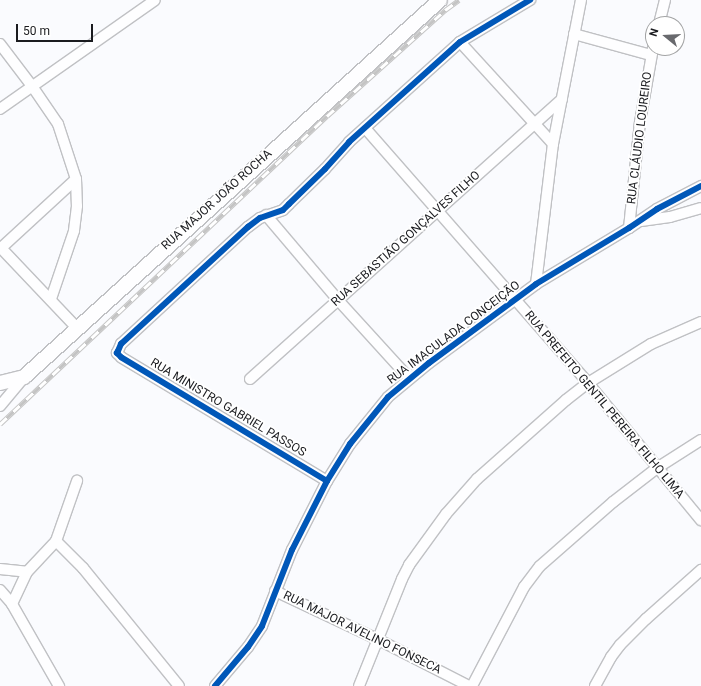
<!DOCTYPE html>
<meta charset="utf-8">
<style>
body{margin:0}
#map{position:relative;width:701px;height:686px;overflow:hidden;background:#fafbfe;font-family:Roboto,sans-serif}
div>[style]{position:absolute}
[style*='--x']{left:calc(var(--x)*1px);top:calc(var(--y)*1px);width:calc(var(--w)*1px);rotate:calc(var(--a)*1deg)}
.roads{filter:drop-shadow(1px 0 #c0c1c4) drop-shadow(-1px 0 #c0c1c4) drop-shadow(0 1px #c0c1c4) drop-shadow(0 -1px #c0c1c4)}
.street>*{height:10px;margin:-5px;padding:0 5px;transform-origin:5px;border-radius:5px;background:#fefeff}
.secondary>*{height:14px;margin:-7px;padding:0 7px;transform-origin:7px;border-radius:7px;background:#fefeff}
.rail>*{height:4.5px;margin-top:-2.25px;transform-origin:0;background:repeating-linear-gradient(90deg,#fff 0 9px,#c4c4c4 0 18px);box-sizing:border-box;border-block:1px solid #c4c4c4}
.cycleway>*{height:6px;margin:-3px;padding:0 3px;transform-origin:3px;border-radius:3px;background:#0057b8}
span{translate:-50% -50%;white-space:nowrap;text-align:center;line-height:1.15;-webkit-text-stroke:3.5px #fff;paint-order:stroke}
.street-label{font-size:12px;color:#1a1b1f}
.north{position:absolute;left:645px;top:16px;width:40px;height:40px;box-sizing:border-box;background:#fff;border:1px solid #a3a4a5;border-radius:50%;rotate:288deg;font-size:11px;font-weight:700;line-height:16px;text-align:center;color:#1a1b1f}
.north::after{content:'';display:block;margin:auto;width:14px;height:18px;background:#68696d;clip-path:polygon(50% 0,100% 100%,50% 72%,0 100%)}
.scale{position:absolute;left:16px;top:24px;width:77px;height:18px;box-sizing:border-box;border:2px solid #1a1b1f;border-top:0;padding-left:5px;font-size:12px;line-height:14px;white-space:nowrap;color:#1a1b1f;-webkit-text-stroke:3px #fff;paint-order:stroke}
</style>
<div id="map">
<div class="roads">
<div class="street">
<div style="--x:659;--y:24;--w:25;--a:-76"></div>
<div style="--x:574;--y:34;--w:80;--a:15.3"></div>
<div style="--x:460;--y:42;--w:138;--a:47.6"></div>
<div style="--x:0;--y:44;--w:53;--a:52.7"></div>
<div style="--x:32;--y:86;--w:46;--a:55.6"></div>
<div style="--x:58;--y:124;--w:58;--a:71.9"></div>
<div style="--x:76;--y:179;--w:27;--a:88"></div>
<div style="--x:77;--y:206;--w:25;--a:97"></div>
<div style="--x:74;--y:231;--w:72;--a:108.7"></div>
<div style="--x:0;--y:109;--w:189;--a:-35.1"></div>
<div style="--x:365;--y:128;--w:339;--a:48.8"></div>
<div style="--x:588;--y:383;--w:178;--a:50.5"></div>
<div style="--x:266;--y:215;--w:111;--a:49.7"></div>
<div style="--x:338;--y:300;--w:105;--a:47.7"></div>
<div style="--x:641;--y:221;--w:29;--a:-8"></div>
<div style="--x:670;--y:217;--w:32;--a:-16"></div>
<div style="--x:629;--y:228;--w:107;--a:-84.1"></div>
<div style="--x:640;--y:122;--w:75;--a:-80"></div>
<div style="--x:1;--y:248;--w:110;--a:46.5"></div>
<div style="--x:0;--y:249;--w:103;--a:-42.6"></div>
<div style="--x:536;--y:284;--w:141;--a:-83.1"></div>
<div style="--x:553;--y:144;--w:147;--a:-79"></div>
<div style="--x:250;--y:379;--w:419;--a:-41.9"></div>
<div style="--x:0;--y:406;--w:38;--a:-50"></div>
<div style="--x:327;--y:481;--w:240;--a:-149"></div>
<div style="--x:121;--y:357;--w:6;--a:-135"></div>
<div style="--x:117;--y:353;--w:2;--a:-63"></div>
<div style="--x:118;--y:351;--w:8;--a:-67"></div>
<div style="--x:121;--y:344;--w:173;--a:-42.7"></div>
<div style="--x:248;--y:227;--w:15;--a:-37"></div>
<div style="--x:260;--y:218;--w:24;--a:-19"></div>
<div style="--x:283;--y:210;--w:8;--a:-45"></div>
<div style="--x:289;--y:204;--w:50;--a:-44.2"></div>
<div style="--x:325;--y:169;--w:36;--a:-48"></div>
<div style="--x:349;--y:142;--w:149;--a:-42"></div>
<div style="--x:460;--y:42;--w:82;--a:-31"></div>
<div style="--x:56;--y:541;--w:38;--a:45"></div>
<div style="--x:83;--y:568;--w:152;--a:50.9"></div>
<div style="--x:0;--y:569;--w:27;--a:6"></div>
<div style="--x:0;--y:590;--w:18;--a:49"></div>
<div style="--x:12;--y:604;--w:95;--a:60.2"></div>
<div style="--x:275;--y:591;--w:113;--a:25.2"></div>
<div style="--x:377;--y:639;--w:103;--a:27.1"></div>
<div style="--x:12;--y:604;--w:35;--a:-65"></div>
<div style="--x:27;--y:572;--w:42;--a:-46.9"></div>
<div style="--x:56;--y:541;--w:64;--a:-70.7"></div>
<div style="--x:215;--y:686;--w:51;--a:-49.8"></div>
<div style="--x:248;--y:647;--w:25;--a:-56"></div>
<div style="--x:262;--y:626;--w:82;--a:-68.5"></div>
<div style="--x:292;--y:550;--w:77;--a:-63.1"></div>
<div style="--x:327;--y:481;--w:44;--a:-58.1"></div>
<div style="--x:350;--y:444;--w:60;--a:-51"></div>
<div style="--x:388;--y:397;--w:53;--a:-39.7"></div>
<div style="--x:429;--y:363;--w:133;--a:-36.4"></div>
<div style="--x:536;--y:284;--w:109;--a:-31.1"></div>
<div style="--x:629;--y:228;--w:34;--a:-34"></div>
<div style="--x:657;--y:209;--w:50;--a:-27.6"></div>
<div style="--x:359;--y:686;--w:115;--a:-68.1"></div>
<div style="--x:402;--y:579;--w:16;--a:-63"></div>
<div style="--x:409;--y:565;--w:63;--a:-54"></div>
<div style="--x:446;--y:514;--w:47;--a:-48.5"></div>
<div style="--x:477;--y:479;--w:119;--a:-41.6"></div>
<div style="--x:566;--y:400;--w:28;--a:-38"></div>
<div style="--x:588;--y:383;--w:74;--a:-31.8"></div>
<div style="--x:651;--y:344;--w:55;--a:-23.7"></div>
<div style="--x:472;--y:686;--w:112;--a:-62.3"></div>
<div style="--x:524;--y:587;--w:26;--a:-53"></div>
<div style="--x:540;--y:566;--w:97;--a:-41.2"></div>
<div style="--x:613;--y:502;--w:56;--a:-37.7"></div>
<div style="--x:657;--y:468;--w:52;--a:-32.5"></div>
<div style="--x:595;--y:686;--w:33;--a:-61"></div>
<div style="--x:611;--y:657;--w:15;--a:-53"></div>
<div style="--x:620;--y:645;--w:37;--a:-45"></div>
<div style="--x:646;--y:619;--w:74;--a:-41.7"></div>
</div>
<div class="secondary">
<div style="--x:0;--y:383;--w:25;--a:-14"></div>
<div style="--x:24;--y:377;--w:561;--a:-42.18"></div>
</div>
</div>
<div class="rail">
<div style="--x:0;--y:424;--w:449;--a:-43.3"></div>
<div style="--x:327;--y:116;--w:159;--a:-41.9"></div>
<div style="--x:445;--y:10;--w:17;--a:-36"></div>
</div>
<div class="cycleway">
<div style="--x:327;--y:481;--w:240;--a:-149"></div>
<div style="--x:121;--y:357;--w:6;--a:-135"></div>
<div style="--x:117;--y:353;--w:2;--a:-63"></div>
<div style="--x:118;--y:351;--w:8;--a:-67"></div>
<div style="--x:121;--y:344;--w:173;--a:-42.7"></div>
<div style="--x:248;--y:227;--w:15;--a:-37"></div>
<div style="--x:260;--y:218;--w:24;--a:-19"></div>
<div style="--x:283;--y:210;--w:8;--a:-45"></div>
<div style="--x:289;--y:204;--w:50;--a:-44.2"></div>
<div style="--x:325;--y:169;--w:36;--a:-48"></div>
<div style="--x:349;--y:142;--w:149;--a:-42"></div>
<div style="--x:460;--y:42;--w:82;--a:-31"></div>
<div style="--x:215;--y:686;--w:51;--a:-49.8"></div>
<div style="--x:248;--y:647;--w:25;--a:-56"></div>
<div style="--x:262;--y:626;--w:82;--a:-68.5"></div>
<div style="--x:292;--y:550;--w:77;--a:-63.1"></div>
<div style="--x:327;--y:481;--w:44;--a:-58.1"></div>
<div style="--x:350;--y:444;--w:60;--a:-51"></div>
<div style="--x:388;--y:397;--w:53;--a:-39.7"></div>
<div style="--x:429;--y:363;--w:133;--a:-36.4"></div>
<div style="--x:536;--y:284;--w:109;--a:-31.1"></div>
<div style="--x:629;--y:228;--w:34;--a:-34"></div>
<div style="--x:657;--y:209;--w:50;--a:-27.6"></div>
</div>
<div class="street-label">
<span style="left:640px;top:138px;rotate:-83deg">RUA CLÁUDIO LOUREIRO</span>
<span style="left:217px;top:200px;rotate:-42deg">RUA MAJOR JOÃO ROCHA</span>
<span style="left:406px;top:239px;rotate:-42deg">RUA SEBASTIÃO GONÇALVES FILHO</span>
<span style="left:454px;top:333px;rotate:-37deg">RUA IMACULADA CONCEIÇÃO</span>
<span style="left:604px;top:405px;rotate:50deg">RUA PREFEITO GENTIL PEREIRA FILHO LIMA</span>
<span style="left:228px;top:408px;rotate:31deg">RUA MINISTRO GABRIEL PASSOS</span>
<span style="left:362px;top:633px;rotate:26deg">RUA MAJOR AVELINO FONSECA</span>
</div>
<div class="north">N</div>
<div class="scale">50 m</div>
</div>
